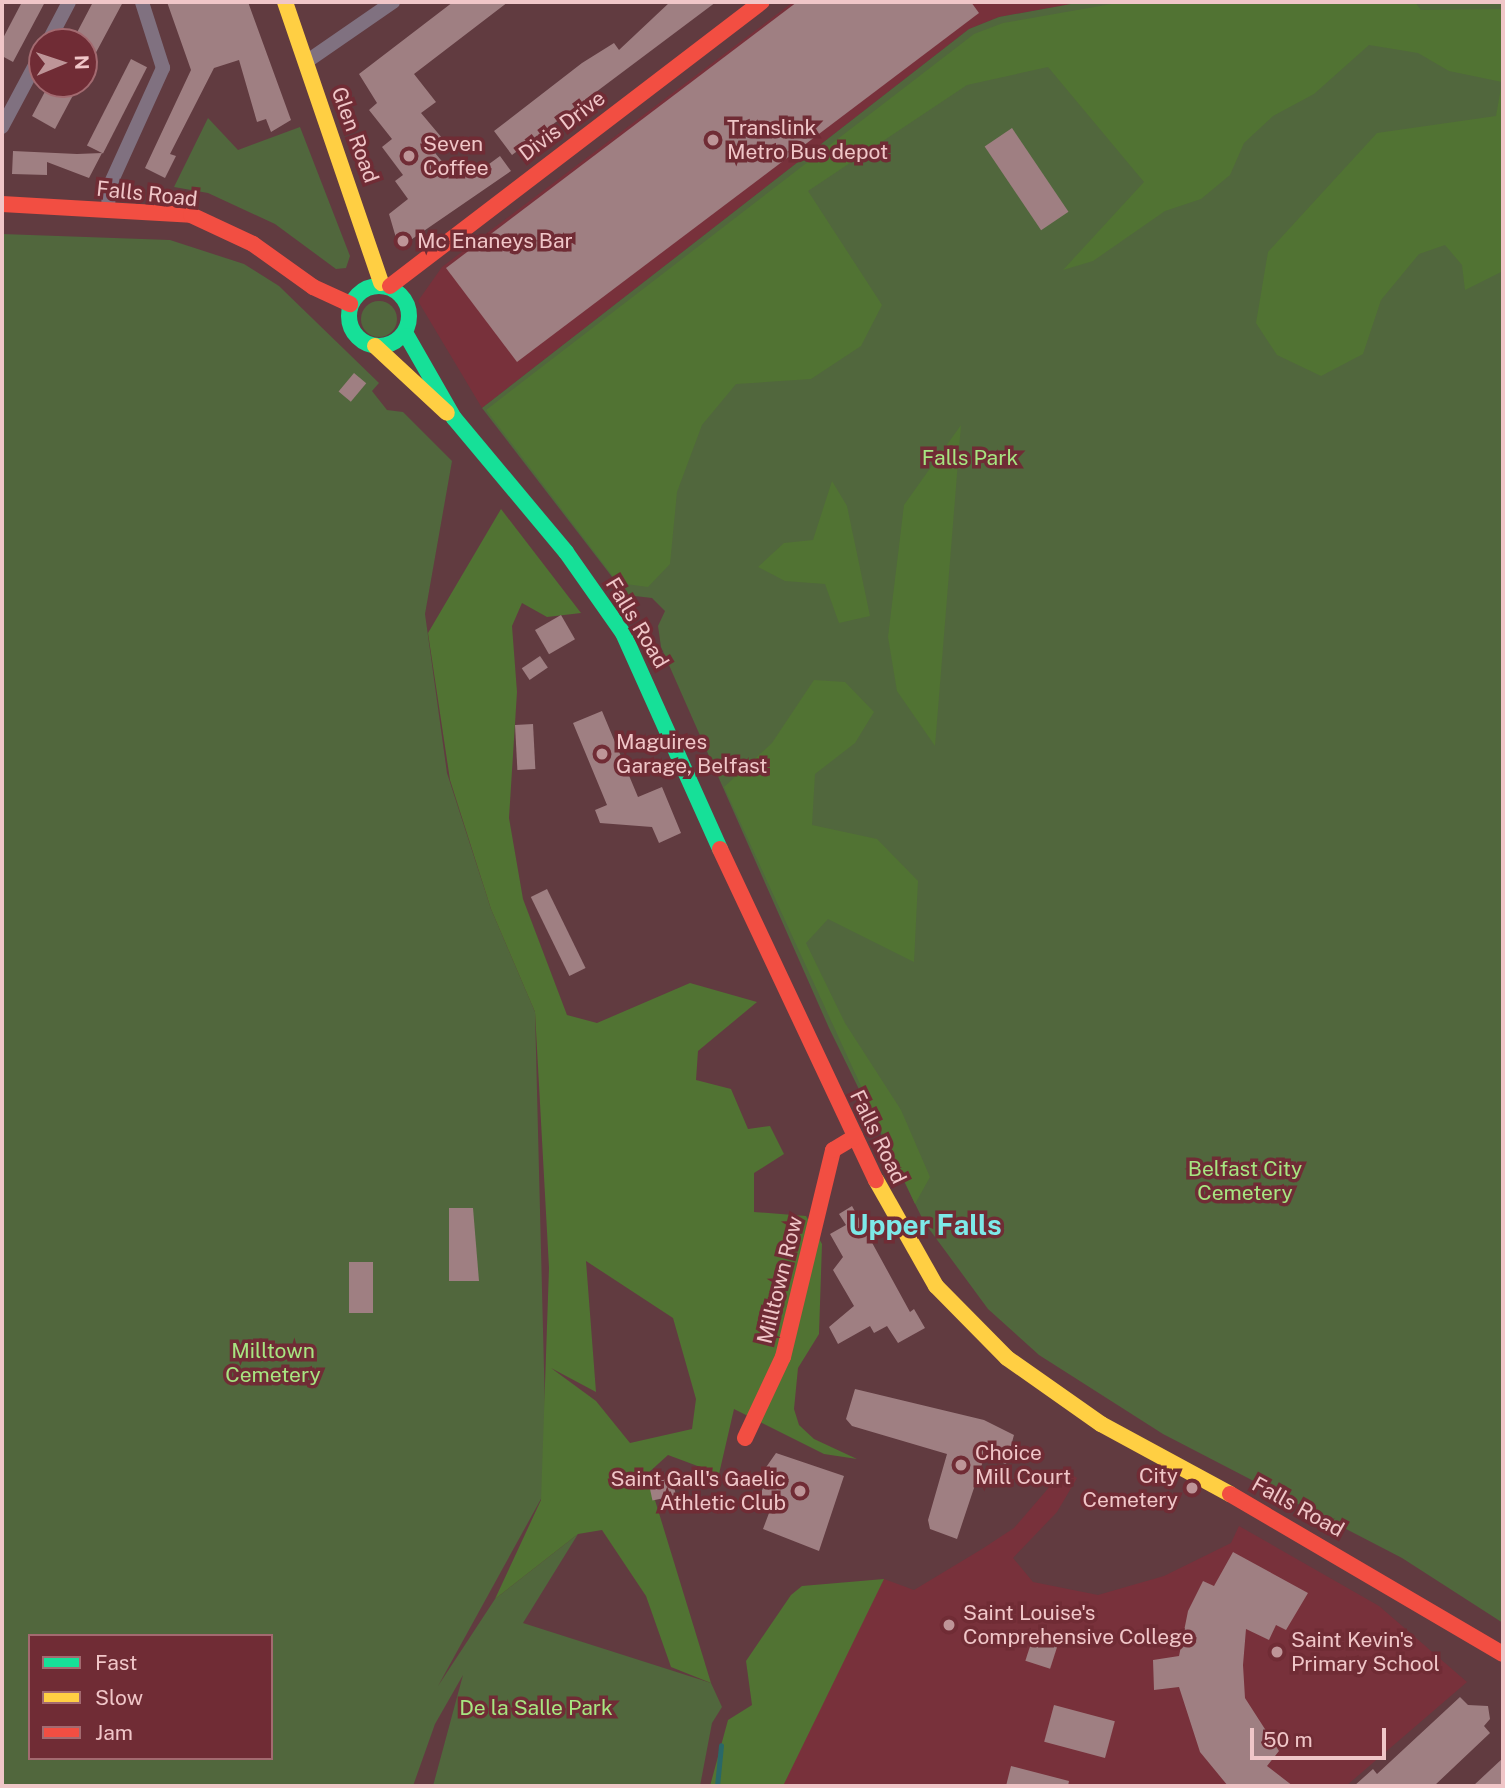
<!DOCTYPE html>
<style>
body{margin:0}
#map{position:relative;width:1505px;height:1788px;overflow:hidden;background:#613b40;font-family:"Public Sans",sans-serif}
div>[style]{position:absolute}
[style*='--x']{left:calc(var(--x)*1px);top:calc(var(--y)*1px);width:calc(var(--w)*1px);rotate:calc(var(--a)*1deg)}
.built>*{inset:0;background:#78313b}
.green>*{inset:0;background:#51673d}
.round{border-radius:50%}
.forest>*{inset:0;background:#517333}
.stream>*{height:5px;margin:-2.5px;padding:0 2.5px;transform-origin:2.5px;border-radius:2.5px;background:#296868}
.building>*{inset:0;background:#9f7f82;transform-origin:0 0}
.street>*{height:14px;margin:-7px;padding:0 7px;transform-origin:7px;border-radius:7px;background:#807180}
.fast>*{height:16px;margin:-8px;padding:0 8px;transform-origin:8px;border-radius:8px;background:#16e098}
.fast>.ring{margin:-8px;padding:0;box-sizing:content-box;background:none;border:16px solid #16e098;border-radius:50%}
.slow>*{height:16px;margin:-8px;padding:0 8px;transform-origin:8px;border-radius:8px;background:#ffcf43}
.jam>*{height:16px;margin:-8px;padding:0 8px;transform-origin:8px;border-radius:8px;background:#f24e42}
.dots>*{width:19px;height:19px;translate:-50% -50%;box-sizing:border-box;border:4px solid #702c35;border-radius:50%}
span{translate:-50% -50%;white-space:nowrap;text-align:center;line-height:1.15;-webkit-text-stroke:7px #702c35;paint-order:stroke}
.street-label{font-size:21px;color:#f0c6c8}
.poi-label{font-size:21px;color:#f0c6c8}
.left{translate:0 -50%;text-align:left}
.right{translate:-100% -50%;text-align:right}
.park-label{font-size:21px;color:#a7e581}
.district-label{font-size:28px;color:#7de9e8;font-weight:700}
.frame{position:absolute;inset:0;border:4px solid #f0c6c8;pointer-events:none}
.legend{position:absolute;left:28px;top:1634px;width:245px;height:126px;box-sizing:border-box;background:#702c35;border:2px solid #a36a70;margin:0;padding:9px 12px;list-style:none;font-size:21px;color:#f0c6c8}
.legend li{display:flex;align-items:center;gap:14px;height:35px}
.legend b{width:35px;border:2px solid #a36a70}
.north{position:absolute;left:28px;top:28px;width:70px;height:70px;box-sizing:border-box;background:#702c35;border:2px solid #a36a70;border-radius:50%;rotate:88deg;font-size:19px;font-weight:700;line-height:28px;text-align:center;color:#f0c6c8}
.north::after{content:'';display:block;margin:auto;width:24px;height:32px;background:#be9598;clip-path:polygon(50% 0,100% 100%,50% 72%,0 100%)}
.scale{position:absolute;left:1250px;top:1728px;width:136px;height:32px;box-sizing:border-box;border:4px solid #f0c6c8;border-top:0;padding-left:9px;font-size:21px;line-height:24px;white-space:nowrap;color:#f0c6c8;-webkit-text-stroke:5px #702c35;paint-order:stroke}
</style>
<div id="map">
<div class="built">
<div style="clip-path:polygon(793px 2px,1082px 2px,999px 17px,969px 29px,482px 408px,418px 301px,442px 267px)"></div>
<div style="clip-path:polygon(1064px 1470px,1077px 1478px,1057px 1512px,1013px 1558px,1033px 1582px,1098px 1595px,1164px 1576px,1231px 1543px,1239px 1526px,1379px 1606px,1467px 1682px,1346px 1786px,777px 1786px,830px 1656px,884px 1579px,914px 1590px,982px 1549px,1014px 1528px)"></div>
</div>
<div class="green">
<div style="clip-path:polygon(1082px 2px,1503px 2px,1503px 1623px,1402px 1558px,1163px 1434px,1039px 1355px,988px 1309px,924px 1222px,829px 1028px,661px 647px,658px 626px,665px 611px,652px 598px,626px 595px,482px 408px,969px 29px,999px 17px)"></div>
<div style="clip-path:polygon(208px 118px,238px 150px,300px 127px,350px 256px,346px 268px,336px 269px,275px 224px,208px 193px,174px 187px)"></div>
<div style="clip-path:polygon(evenodd,2px 234px,170px 240px,244px 264px,279px 286px,379px 383px,372px 391px,387px 410px,403px 412px,452px 461px,425px 614px,447px 773px,491px 909px,535px 1012px,547px 1488px,438px 1686px,495px 1599px,578px 1534px,523px 1623px,711px 1683px,722px 1707px,712px 1723px,700px 1786px,433px 1786px,463px 1675px,435px 1724px,413px 1786px,2px 1786px,2px 234px,30px 1636px,271px 1636px,271px 1758px,30px 1758px,30px 1636px)"></div>
<div class="round" style="left:361px;top:301px;width:36px;height:36px"></div>
</div>
<div class="forest">
<div style="clip-path:polygon(1123px 2px,1415px 2px,1421px 10px,1503px 9px,1503px 271px,1465px 290px,1462px 265px,1445px 245px,1419px 254px,1381px 300px,1363px 354px,1321px 376px,1277px 355px,1256px 323px,1268px 252px,1377px 133px,1496px 116px,1502px 82px,1449px 71px,1418px 53px,1369px 45px,1314px 94px,1273px 116px,1244px 143px,1230px 175px,1201px 199px,1165px 211px,1093px 261px,1063px 270px,1144px 182px,1048px 67px,967px 85px,808px 191px,882px 305px,861px 346px,811px 379px,736px 384px,702px 425px,677px 492px,670px 564px,648px 587px,618px 583px,486px 410px,974px 34px,1003px 23px)"></div>
<div style="clip-path:polygon(961px 425px,935px 746px,897px 691px,888px 637px,904px 505px)"></div>
<div style="clip-path:polygon(832px 481px,847px 506px,870px 616px,839px 623px,825px 584px,785px 581px,758px 567px,784px 543px,813px 540px)"></div>
<div style="clip-path:polygon(evenodd,501px 509px,581px 613px,547px 617px,522px 603px,512px 626px,517px 692px,509px 818px,523px 899px,567px 1015px,597px 1023px,690px 983px,757px 1002px,698px 1051px,696px 1080px,731px 1089px,748px 1129px,770px 1126px,784px 1154px,754px 1173px,754px 1212px,806px 1216px,822px 1244px,819px 1334px,798px 1368px,794px 1409px,799px 1425px,814px 1439px,857px 1459px,824px 1454px,734px 1409px,719px 1474px,668px 1455px,647px 1474px,711px 1683px,671px 1667px,646px 1596px,602px 1530px,578px 1534px,495px 1599px,541px 1500px,549px 1268px,535px 1012px,491px 909px,450px 780px,428px 633px,501px 509px,586px 1261px,673px 1318px,696px 1399px,692px 1429px,630px 1443px,596px 1401px,551px 1368px,596px 1392px,586px 1261px)"></div>
<div style="clip-path:polygon(814px 680px,845px 682px,874px 712px,855px 743px,815px 774px,812px 825px,877px 839px,918px 881px,914px 962px,828px 919px,806px 943px,845px 1023px,901px 1110px,930px 1177px,915px 1204px,724px 787px,772px 743px)"></div>
<div style="clip-path:polygon(884px 1579px,783px 1786px,710px 1786px,728px 1720px,752px 1705px,746px 1661px,791px 1595px,802px 1586px)"></div>
</div>
<div class="stream">
<div style="--x:717;--y:1786;--w:41;--a:-84.4"></div>
</div>
<div class="building">
<div style="clip-path:polygon(22px 2px,45px 2px,13px 62px,2px 56px,2px 40px)"></div>
<div style="clip-path:polygon(93px 2px,123px 2px,84px 75px,84px 42px,72px 42px)"></div>
<div style="clip-path:polygon(167px 2px,248px 2px,291px 120px,271px 132px,266px 119px,257px 122px,239px 60px,214px 68px,170px 154px,176px 156px,165px 178px,145px 168px,191px 70px)"></div>
<div style="clip-path:polygon(453px 2px,508px 2px,414px 74px,436px 102px,421px 113px,442px 138px,431px 148px,454px 176px,463px 169px,470px 178px,500px 156px,511px 171px,399px 248px,389px 214px,408px 199px,395px 181px,403px 175px,382px 147px,392px 139px,369px 110px,377px 103px,359px 74px)"></div>
<div style="clip-path:polygon(670px 2px,716px 2px,512px 155px,494px 131px,582px 63px,614px 43px,619px 50px)"></div>
<div style="clip-path:polygon(797px 2px,971px 2px,979px 13px,517px 362px,446px 268px)"></div>
<div style="left:131px;top:59px;width:18px;height:97px;rotate:27deg"></div>
<div style="clip-path:polygon(49px 84px,79px 84px,55px 129px,32px 116px)"></div>
<div style="left:1012px;top:128px;width:101px;height:33px;rotate:56deg"></div>
<div style="clip-path:polygon(13px 151px,77px 154px,102px 153px,89px 178px,47px 162px,47px 175px,12px 174px)"></div>
<div style="left:354px;top:373px;width:16px;height:24px;rotate:40deg"></div>
<div style="left:561px;top:615px;width:28px;height:30px;rotate:60deg"></div>
<div style="left:540px;top:656px;width:14px;height:22px;rotate:56deg"></div>
<div style="clip-path:polygon(602px 711px,638px 797px,662px 787px,681px 833px,659px 843px,652px 827px,600px 823px,595px 810px,607px 805px,573px 723px)"></div>
<div style="left:533px;top:724px;width:45px;height:18px;rotate:87deg"></div>
<div style="left:547px;top:889px;width:88px;height:18px;rotate:64deg"></div>
<div style="clip-path:polygon(852px 1206px,910px 1312px,914px 1309px,925px 1328px,898px 1343px,887px 1326px,874px 1333px,870px 1326px,838px 1344px,829px 1327px,854px 1306px,833px 1270px,843px 1257px,830px 1234px,846px 1225px,839px 1214px)"></div>
<div style="clip-path:polygon(449px 1208px,473px 1208px,479px 1281px,449px 1281px)"></div>
<div style="left:349px;top:1262px;width:24px;height:51px"></div>
<div style="clip-path:polygon(855px 1389px,984px 1420px,1014px 1435px,1006px 1464px,984px 1458px,957px 1539px,930px 1529px,928px 1520px,947px 1454px,852px 1426px,846px 1419px)"></div>
<div style="clip-path:polygon(776px 1453px,844px 1476px,819px 1551px,763px 1529px,772px 1505px,758px 1500px,765px 1483px,757px 1480px)"></div>
<div style="left:672px;top:1477px;width:19px;height:24px;rotate:78deg"></div>
<div style="clip-path:polygon(1233px 1552px,1308px 1593px,1286px 1630px,1276px 1625px,1269px 1640px,1246px 1629px,1243px 1665px,1245px 1698px,1279px 1751px,1267px 1766px,1293px 1786px,1228px 1786px,1200px 1752px,1179px 1687px,1154px 1690px,1153px 1660px,1179px 1656px,1188px 1611px,1203px 1581px,1214px 1586px)"></div>
<div style="left:1034px;top:1634px;width:26px;height:28px;rotate:18deg"></div>
<div style="clip-path:polygon(1460px 1697px,1468px 1705px,1488px 1706px,1490px 1719px,1484px 1726px,1490px 1733px,1434px 1786px,1354px 1786px,1373px 1769px,1377px 1774px)"></div>
<div style="left:1054px;top:1705px;width:63px;height:38px;rotate:15deg"></div>
<div style="clip-path:polygon(1503px 1758px,1503px 1786px,1473px 1786px)"></div>
<div style="clip-path:polygon(1011px 1766px,1069px 1781px,1068px 1786px,1006px 1786px)"></div>
</div>
<div class="street">
<div style="--x:48;--y:42;--w:45;--a:-62.3"></div>
<div style="--x:306;--y:62;--w:106;--a:-34.6"></div>
<div style="--x:2;--y:127;--w:85;--a:-61.9"></div>
<div style="--x:108;--y:209;--w:22;--a:-87"></div>
<div style="--x:109;--y:187;--w:131;--a:-65.6"></div>
<div style="--x:163;--y:68;--w:69;--a:-107.7"></div>
</div>
<div class="fast">
<div class="ring" style="left:349px;top:286px;width:44px;height:44px"></div>
<div style="--x:407;--y:336;--w:95;--a:60.2"></div>
<div style="--x:454;--y:418;--w:175;--a:50.1"></div>
<div style="--x:566;--y:552;--w:99;--a:54.9"></div>
<div style="--x:623;--y:633;--w:237;--a:65.8"></div>
</div>
<div class="slow">
<div style="--x:285;--y:2;--w:297;--a:71.1"></div>
<div style="--x:375;--y:346;--w:98;--a:42.9"></div>
<div style="--x:876;--y:1180;--w:122;--a:60.5"></div>
<div style="--x:936;--y:1286;--w:101;--a:45.4"></div>
<div style="--x:1007;--y:1358;--w:115;--a:35.1"></div>
<div style="--x:1101;--y:1424;--w:147;--a:28.5"></div>
</div>
<div class="jam">
<div style="--x:2;--y:204;--w:189;--a:3.3"></div>
<div style="--x:191;--y:215;--w:68;--a:25.1"></div>
<div style="--x:253;--y:244;--w:74;--a:35.6"></div>
<div style="--x:313;--y:287;--w:41;--a:24.7"></div>
<div style="--x:390;--y:286;--w:468;--a:-37.4"></div>
<div style="--x:720;--y:849;--w:366;--a:64.8"></div>
<div style="--x:745;--y:1438;--w:89;--a:-64.9"></div>
<div style="--x:783;--y:1357;--w:213;--a:-76.4"></div>
<div style="--x:833;--y:1150;--w:26;--a:-31"></div>
<div style="--x:1230;--y:1494;--w:316;--a:30.4"></div>
</div>
<div class="dots">
<div style="left:713px;top:140px;background:#be9598"></div>
<div style="left:409px;top:156px;background:#be9598"></div>
<div style="left:403px;top:241px;background:#be9598"></div>
<div style="left:602px;top:754px;background:#be9598"></div>
<div style="left:961px;top:1465px;background:#be9598"></div>
<div style="left:1192px;top:1488px;background:#be9598"></div>
<div style="left:800px;top:1491px;background:#be9598"></div>
<div style="left:949px;top:1625px;background:#be9598"></div>
<div style="left:1277px;top:1652px;background:#be9598"></div>
</div>
<div class="street-label">
<span style="left:562px;top:126px;rotate:-37deg">Divis Drive</span>
<span style="left:355px;top:135px;rotate:70deg">Glen Road</span>
<span style="left:147px;top:194px;rotate:6deg">Falls Road</span>
<span style="left:637px;top:623px;rotate:59deg">Falls Road</span>
<span style="left:878px;top:1137px;rotate:64deg">Falls Road</span>
<span style="left:780px;top:1280px;rotate:-76deg">Milltown Row</span>
<span style="left:1298px;top:1507px;rotate:29deg">Falls Road</span>
</div>
<div class="poi-label">
<span class="left" style="left:727px;top:140px">Translink<br>Metro Bus depot</span>
<span class="left" style="left:423px;top:156px">Seven<br>Coffee</span>
<span class="left" style="left:417px;top:241px">Mc Enaneys Bar</span>
<span class="left" style="left:616px;top:754px">Maguires<br>Garage, Belfast</span>
<span class="left" style="left:975px;top:1465px">Choice<br>Mill Court</span>
<span class="right" style="left:1178px;top:1488px">City<br>Cemetery</span>
<span class="right" style="left:786px;top:1491px">Saint Gall's Gaelic<br>Athletic Club</span>
<span class="left" style="left:963px;top:1625px">Saint Louise's<br>Comprehensive College</span>
<span class="left" style="left:1291px;top:1652px">Saint Kevin's<br>Primary School</span>
</div>
<div class="park-label">
<span style="left:970px;top:458px">Falls Park</span>
<span style="left:1245px;top:1181px">Belfast City<br>Cemetery</span>
<span style="left:273px;top:1363px">Milltown<br>Cemetery</span>
<span style="left:536px;top:1708px">De la Salle Park</span>
</div>
<div class="district-label">
<span style="left:925px;top:1225px">Upper Falls</span>
</div>
<div class="frame"></div>
<ul class="legend">
<li><b style="height:9px;background:#16e098"></b>Fast</li>
<li><b style="height:9px;background:#ffcf43"></b>Slow</li>
<li><b style="height:9px;background:#f24e42"></b>Jam</li>
</ul>
<div class="north">N</div>
<div class="scale">50 m</div>
</div>
